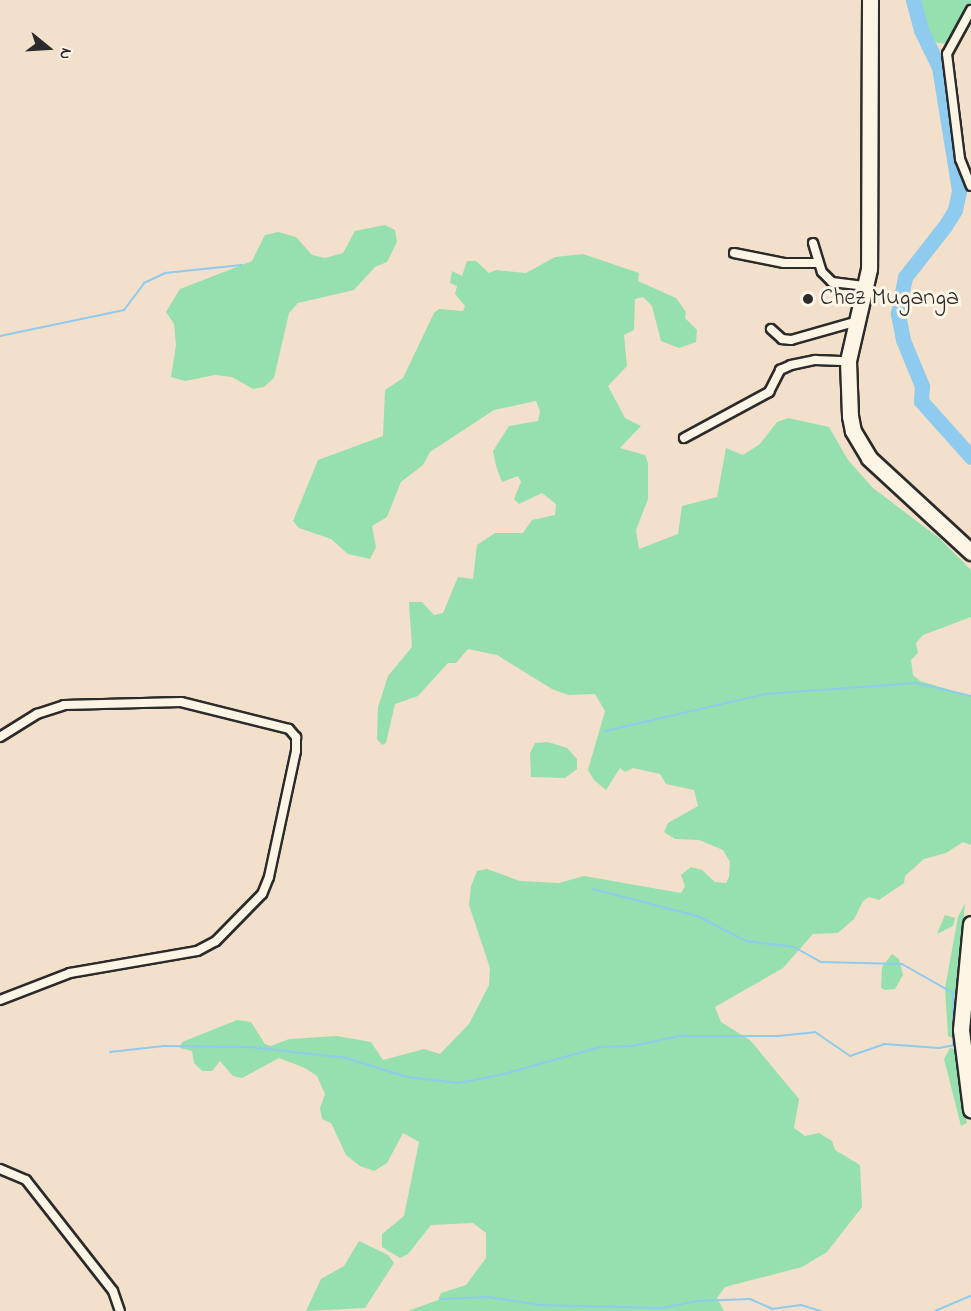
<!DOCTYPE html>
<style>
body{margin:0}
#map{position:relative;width:971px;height:1311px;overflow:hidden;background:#f3e0cb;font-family:"Indie Flower",sans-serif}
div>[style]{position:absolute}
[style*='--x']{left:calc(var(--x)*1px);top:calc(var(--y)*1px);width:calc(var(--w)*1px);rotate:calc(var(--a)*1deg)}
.green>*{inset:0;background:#96dfaf}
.stream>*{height:2px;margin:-1px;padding:0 1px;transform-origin:1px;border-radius:1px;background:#8ecbee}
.river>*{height:15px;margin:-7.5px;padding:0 7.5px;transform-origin:7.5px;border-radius:7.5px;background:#8ecbee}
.roads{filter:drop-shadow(2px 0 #2b2b2b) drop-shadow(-2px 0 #2b2b2b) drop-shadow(0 2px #2b2b2b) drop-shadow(0 -2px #2b2b2b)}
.street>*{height:8px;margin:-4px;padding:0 4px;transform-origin:4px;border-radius:4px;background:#fcf5e5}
.highway>*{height:15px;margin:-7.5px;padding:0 7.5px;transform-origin:7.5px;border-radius:7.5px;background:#fcf5e5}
.dots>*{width:16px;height:16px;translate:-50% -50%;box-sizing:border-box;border:3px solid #fcf5e5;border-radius:50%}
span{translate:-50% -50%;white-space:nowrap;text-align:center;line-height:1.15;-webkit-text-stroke:6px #fcf5e5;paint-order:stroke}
.poi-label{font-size:24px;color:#2b2b2b}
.left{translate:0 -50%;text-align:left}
.north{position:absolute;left:18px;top:18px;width:60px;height:60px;-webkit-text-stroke:4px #fcf5e5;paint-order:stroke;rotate:108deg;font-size:16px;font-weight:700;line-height:24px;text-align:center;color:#2b2b2b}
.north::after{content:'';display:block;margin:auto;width:21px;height:27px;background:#2b2b2b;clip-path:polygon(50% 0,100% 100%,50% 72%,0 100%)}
</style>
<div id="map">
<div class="green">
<div style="clip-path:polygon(919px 0,971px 0,971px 7px,950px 44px,937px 43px,927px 34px)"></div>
<div style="clip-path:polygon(385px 225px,395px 230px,397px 242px,387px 262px,375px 267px,354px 290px,298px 303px,289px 313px,274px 378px,264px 387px,253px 389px,232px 377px,215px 375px,185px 381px,171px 377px,176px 345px,174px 324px,166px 312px,180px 289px,252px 261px,265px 235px,278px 232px,296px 237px,312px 255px,325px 258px,343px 253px,355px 231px)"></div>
<div style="clip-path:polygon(583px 254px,639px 273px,638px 281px,676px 298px,686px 312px,685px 318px,697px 330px,696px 342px,679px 348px,661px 341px,652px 306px,643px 297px,635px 299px,634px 330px,624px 335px,627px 366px,608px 386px,625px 418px,641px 426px,620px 448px,645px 455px,648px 463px,648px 499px,636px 530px,639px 549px,678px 534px,682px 506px,717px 497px,726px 448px,743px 455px,760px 444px,777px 422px,788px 418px,829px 427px,848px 460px,873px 488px,939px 538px,971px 570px,971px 617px,923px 635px,916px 643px,918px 653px,911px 660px,913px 675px,920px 681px,971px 696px,971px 845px,963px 842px,946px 853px,924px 859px,905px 876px,904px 883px,879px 900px,869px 897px,863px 901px,854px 919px,838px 933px,813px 934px,783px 968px,715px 1007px,721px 1022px,750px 1040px,799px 1099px,794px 1128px,805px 1136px,819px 1133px,832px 1141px,835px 1150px,860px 1165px,862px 1207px,827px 1252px,802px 1267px,725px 1287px,717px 1298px,724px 1311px,408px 1311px,438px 1300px,441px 1293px,466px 1285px,486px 1258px,486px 1233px,473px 1223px,431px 1225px,408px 1254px,400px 1258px,382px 1247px,382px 1234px,404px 1216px,419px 1142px,403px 1133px,387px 1163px,374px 1171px,360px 1166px,346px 1155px,331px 1123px,322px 1119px,320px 1108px,325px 1094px,317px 1076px,305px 1068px,279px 1058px,242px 1078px,233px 1076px,220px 1061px,212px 1071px,202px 1071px,194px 1063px,192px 1051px,180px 1048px,182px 1042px,237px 1020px,251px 1022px,265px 1044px,271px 1046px,289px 1039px,337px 1036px,371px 1042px,383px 1060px,424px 1049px,440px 1054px,469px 1024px,489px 985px,490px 968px,469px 905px,471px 886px,477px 871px,487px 869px,520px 881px,559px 883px,584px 876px,681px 893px,685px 886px,681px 875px,691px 867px,702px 870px,715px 882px,726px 883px,729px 877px,730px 862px,723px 850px,699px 840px,675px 839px,664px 832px,668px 823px,698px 806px,694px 790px,666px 784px,660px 774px,633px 768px,625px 772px,620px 768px,606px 790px,594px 780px,588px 770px,605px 711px,595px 694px,568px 695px,552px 689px,497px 655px,468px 649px,456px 663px,448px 663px,418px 696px,395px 704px,386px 743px,382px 745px,377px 739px,378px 707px,388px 676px,412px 647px,409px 602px,422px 602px,434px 615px,443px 613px,458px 577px,473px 579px,477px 545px,495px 533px,523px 533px,532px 520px,555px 515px,556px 504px,542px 493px,519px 504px,514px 499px,521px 482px,518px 476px,502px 482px,496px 466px,493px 451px,509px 426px,538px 421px,540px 411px,536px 401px,494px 410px,430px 452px,423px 465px,401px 482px,387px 517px,372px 526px,376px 547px,370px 559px,348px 554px,331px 539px,299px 528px,293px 521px,318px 460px,383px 436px,385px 390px,403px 378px,434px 313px,439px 309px,463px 311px,465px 306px,455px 294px,457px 286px,450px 283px,452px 271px,462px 276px,467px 261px,476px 261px,489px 273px,496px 270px,526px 273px,555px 257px)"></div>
<div style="clip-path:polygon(548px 742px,567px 748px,577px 759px,577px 769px,565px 778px,531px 777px,530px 753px,535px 743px)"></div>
<div style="clip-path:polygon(965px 903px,955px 1033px,952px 1038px,948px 1036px,945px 988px,958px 917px)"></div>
<div style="clip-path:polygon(945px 915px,955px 918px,953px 926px,937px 934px)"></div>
<div style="clip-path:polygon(892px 954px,899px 959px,903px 975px,895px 989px,885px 990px,881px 988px,882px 967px)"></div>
<div style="clip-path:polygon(950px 1048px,955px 1049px,967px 1123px,961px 1126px,944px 1059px)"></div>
<div style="clip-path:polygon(359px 1241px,388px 1255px,394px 1263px,365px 1308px,306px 1311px,321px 1279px,344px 1266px)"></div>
</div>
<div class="stream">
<div style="--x:0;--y:336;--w:127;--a:-11.8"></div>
<div style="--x:124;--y:310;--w:34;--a:-53"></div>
<div style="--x:144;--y:283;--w:23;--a:-25"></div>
<div style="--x:165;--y:273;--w:77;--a:-5.9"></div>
<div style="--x:605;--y:731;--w:164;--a:-13"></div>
<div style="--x:765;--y:694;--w:151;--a:-4.2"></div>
<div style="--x:916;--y:683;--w:57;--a:13.3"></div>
<div style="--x:593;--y:889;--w:107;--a:14.6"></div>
<div style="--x:697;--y:916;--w:55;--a:27"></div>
<div style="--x:746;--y:941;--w:48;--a:7.1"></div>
<div style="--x:794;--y:947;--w:31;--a:29"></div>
<div style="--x:821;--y:962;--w:81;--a:1.4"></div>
<div style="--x:902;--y:964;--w:59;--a:29.6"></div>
<div style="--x:953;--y:993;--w:52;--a:90"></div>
<div style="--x:110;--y:1052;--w:54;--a:-6.3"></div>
<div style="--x:164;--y:1046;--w:85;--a:0.7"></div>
<div style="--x:249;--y:1047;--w:98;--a:6.5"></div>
<div style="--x:346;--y:1058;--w:64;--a:17.3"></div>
<div style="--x:407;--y:1077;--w:52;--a:6.6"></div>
<div style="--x:459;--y:1083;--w:46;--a:-11.3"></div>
<div style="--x:504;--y:1074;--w:100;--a:-15.7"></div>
<div style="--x:600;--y:1047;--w:32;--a:-2"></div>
<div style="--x:632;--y:1046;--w:48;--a:-12"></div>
<div style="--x:679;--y:1036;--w:99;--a:0"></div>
<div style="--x:778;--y:1036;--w:37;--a:-6"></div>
<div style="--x:815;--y:1032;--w:42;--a:34.4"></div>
<div style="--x:850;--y:1056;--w:36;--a:-19"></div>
<div style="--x:884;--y:1044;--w:55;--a:4.2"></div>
<div style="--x:939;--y:1048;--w:16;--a:-11"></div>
<div style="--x:441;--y:1299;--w:47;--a:-2.4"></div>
<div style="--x:488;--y:1297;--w:53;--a:8.7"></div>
<div style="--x:540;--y:1305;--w:121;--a:1.4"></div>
<div style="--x:661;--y:1308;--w:38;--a:-11"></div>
<div style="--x:698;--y:1301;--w:52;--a:-2.2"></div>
<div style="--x:750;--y:1299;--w:24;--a:24"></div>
<div style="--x:772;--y:1309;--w:29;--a:-8"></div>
<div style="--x:801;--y:1305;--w:21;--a:17"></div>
<div style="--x:935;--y:1311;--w:39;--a:-23"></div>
</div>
<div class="river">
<div style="--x:913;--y:0;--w:31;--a:75"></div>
<div style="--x:921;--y:30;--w:41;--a:64.1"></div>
<div style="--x:939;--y:67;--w:126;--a:80.8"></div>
<div style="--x:959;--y:191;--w:19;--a:102"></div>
<div style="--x:955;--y:210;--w:19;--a:122"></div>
<div style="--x:945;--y:226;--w:65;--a:128.1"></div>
<div style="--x:905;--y:277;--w:38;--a:101"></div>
<div style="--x:898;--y:314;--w:26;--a:79"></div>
<div style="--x:903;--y:340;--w:50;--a:67.6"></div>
<div style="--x:922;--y:386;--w:15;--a:94"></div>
<div style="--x:921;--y:401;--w:75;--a:48.2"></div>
</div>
<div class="roads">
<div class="street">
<div style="--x:971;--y:10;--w:50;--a:118.6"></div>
<div style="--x:947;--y:54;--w:106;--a:82.9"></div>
<div style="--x:960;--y:159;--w:29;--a:68"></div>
<div style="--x:813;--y:243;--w:30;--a:73"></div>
<div style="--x:822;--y:272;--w:14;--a:45"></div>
<div style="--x:832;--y:282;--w:34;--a:7"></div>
<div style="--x:734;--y:253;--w:51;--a:11.3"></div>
<div style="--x:784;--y:263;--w:34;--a:0"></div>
<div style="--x:771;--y:329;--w:15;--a:42"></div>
<div style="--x:782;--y:339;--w:9;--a:6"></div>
<div style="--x:791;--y:340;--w:70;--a:-15.8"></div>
<div style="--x:684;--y:438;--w:97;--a:-28.4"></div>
<div style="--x:769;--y:392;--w:25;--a:-63"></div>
<div style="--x:780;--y:370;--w:12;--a:-24"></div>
<div style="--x:791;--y:365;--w:25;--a:-12"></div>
<div style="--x:815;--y:360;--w:33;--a:2"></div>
<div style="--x:0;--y:737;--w:44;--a:-31.9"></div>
<div style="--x:37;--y:714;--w:28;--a:-18"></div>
<div style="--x:64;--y:705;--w:117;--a:-1.5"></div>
<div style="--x:181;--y:702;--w:111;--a:14"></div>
<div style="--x:289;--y:729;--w:11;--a:49"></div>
<div style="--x:296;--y:737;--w:14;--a:90"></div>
<div style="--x:296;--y:751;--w:129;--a:102.1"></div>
<div style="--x:269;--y:877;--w:18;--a:112"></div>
<div style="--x:262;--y:894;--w:66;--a:134.4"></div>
<div style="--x:216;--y:941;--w:21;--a:152"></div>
<div style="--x:197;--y:951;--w:129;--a:170.2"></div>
<div style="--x:70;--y:973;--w:75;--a:158.9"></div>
<div style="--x:0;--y:1169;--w:28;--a:23"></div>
<div style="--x:26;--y:1180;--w:141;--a:51.9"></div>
<div style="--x:113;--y:1291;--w:21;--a:71"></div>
</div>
<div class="highway">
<div style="--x:870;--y:0;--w:269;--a:90.2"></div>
<div style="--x:869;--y:269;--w:94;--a:102.9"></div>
<div style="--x:848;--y:361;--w:55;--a:87.9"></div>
<div style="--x:850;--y:416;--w:15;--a:79"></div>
<div style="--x:853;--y:431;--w:31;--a:59"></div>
<div style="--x:869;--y:458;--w:139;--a:42.7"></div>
<div style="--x:971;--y:924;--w:106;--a:95.4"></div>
<div style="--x:961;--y:1030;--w:80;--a:82.8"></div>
</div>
</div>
<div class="dots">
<div style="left:808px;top:299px;background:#2b2b2b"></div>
</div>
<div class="poi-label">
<span class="left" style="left:820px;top:299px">Chez Muganga</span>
</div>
<div class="north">N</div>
</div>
